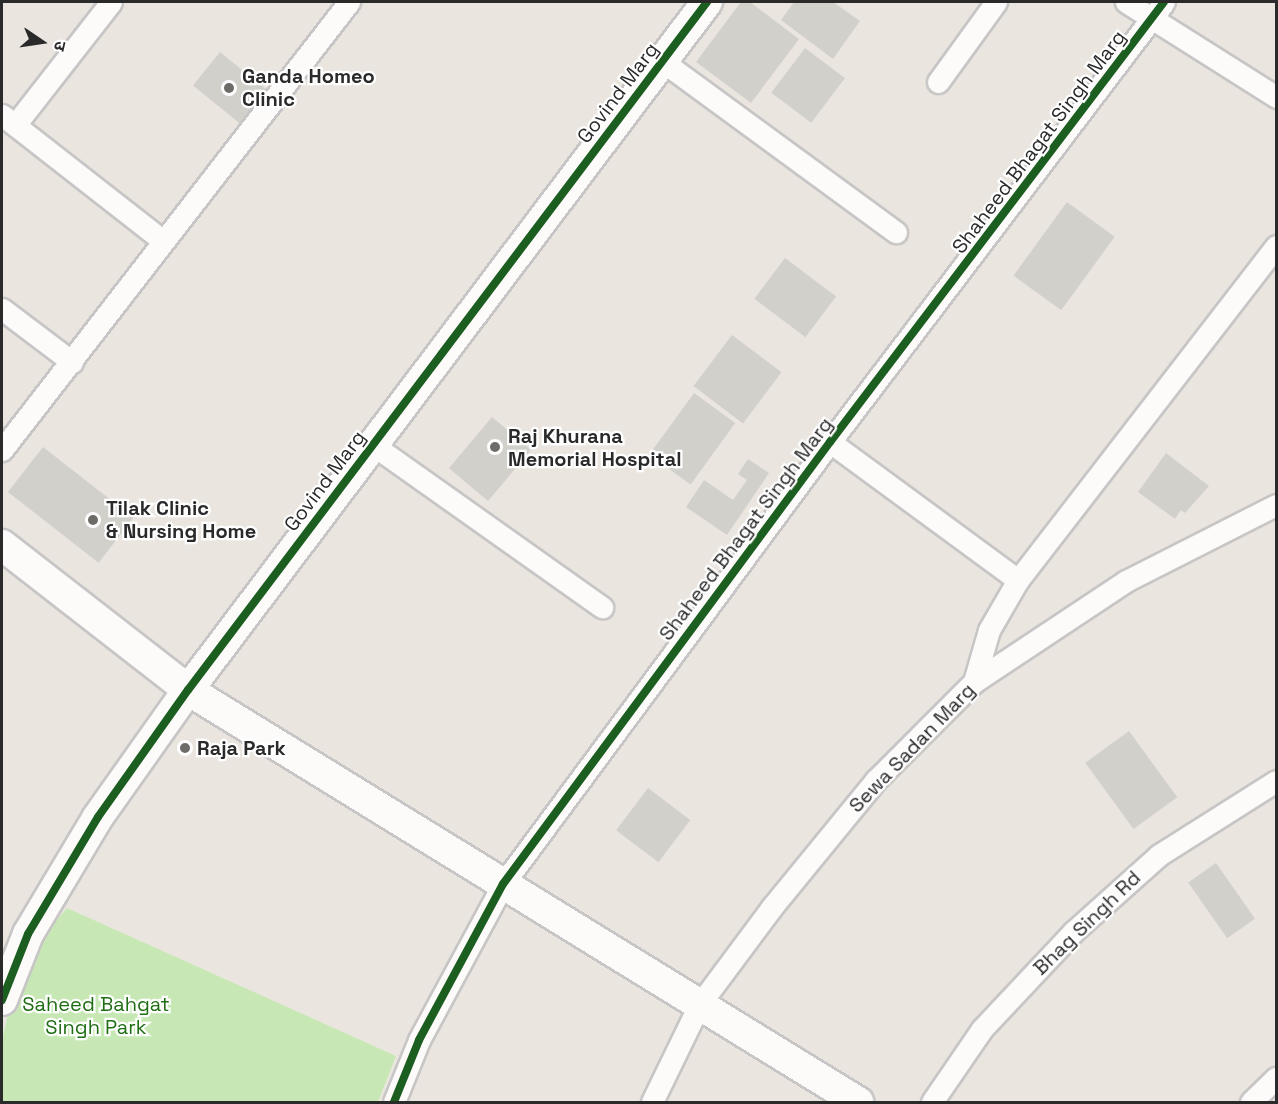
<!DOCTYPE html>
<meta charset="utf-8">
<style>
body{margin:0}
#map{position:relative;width:1278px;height:1104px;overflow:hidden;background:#eae6df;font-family:"Space Grotesk","Noto Sans Devanagari",sans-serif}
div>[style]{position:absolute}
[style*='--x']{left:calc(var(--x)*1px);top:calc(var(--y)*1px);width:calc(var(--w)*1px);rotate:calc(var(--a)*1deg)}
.green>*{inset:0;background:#c7e8b5}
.building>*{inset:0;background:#d2d0cb;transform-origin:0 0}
.roads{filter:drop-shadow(2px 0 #c7c5c5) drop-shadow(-2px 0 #c7c5c5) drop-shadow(0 2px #c7c5c5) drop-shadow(0 -2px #c7c5c5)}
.street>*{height:21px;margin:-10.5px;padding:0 10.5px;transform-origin:10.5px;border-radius:10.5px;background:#fcfbfa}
.secondary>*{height:30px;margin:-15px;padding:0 15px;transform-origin:15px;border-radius:15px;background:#fcfbfa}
.cycleway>*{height:8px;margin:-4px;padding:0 4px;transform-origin:4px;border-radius:4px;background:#1b5e20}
.dots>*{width:16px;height:16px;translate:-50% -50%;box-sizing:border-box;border:3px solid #fff;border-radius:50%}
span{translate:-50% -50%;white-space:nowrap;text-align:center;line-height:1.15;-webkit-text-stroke:4.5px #fff;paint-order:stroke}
.poi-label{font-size:20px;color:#2a2a2a;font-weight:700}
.left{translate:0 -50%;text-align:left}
.street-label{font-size:20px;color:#2a2a2a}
.park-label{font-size:20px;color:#206e14}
.frame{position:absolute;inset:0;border:3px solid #2a2a2a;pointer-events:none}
.north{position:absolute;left:12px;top:12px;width:60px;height:60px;-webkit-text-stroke:4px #fff;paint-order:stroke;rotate:103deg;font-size:16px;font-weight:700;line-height:24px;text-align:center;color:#2a2a2a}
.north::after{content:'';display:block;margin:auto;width:21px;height:27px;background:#2a2a2a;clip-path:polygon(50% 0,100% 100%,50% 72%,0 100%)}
</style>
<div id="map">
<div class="green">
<div style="clip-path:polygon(67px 908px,396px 1056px,378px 1102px,2px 1102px,2px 1040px,20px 964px)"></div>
</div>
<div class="building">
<div style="clip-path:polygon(741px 2px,750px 2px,799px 39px,751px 103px,696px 62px)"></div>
<div style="clip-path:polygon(794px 2px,833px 2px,860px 21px,833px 59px,781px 20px)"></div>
<div style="left:805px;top:48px;width:50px;height:56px;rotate:37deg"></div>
<div style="left:220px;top:52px;width:60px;height:43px;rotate:39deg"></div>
<div style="left:1067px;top:202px;width:59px;height:91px;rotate:36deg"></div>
<div style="left:785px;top:258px;width:64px;height:51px;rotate:37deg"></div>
<div style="left:732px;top:335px;width:62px;height:64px;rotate:37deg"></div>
<div style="left:694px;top:393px;width:51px;height:76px;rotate:36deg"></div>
<div style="left:492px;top:417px;width:51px;height:67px;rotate:40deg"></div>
<div style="left:43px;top:447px;width:115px;height:57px;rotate:38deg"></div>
<div style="clip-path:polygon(1166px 453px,1209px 486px,1185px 513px,1181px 510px,1175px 519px,1138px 492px)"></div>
<div style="clip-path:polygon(748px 459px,769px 473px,727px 535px,686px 507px,704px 480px,733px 500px,747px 480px,738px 474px)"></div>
<div style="left:1129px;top:731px;width:82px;height:54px;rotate:54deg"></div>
<div style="left:648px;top:788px;width:53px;height:53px;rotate:37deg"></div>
<div style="left:1216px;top:863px;width:68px;height:34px;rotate:55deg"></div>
</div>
<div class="roads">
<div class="street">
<div style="--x:1126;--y:2;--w:178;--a:32.3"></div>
<div style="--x:662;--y:61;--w:290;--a:36.2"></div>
<div style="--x:938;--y:82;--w:99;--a:-54.1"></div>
<div style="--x:2;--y:115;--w:203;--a:38"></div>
<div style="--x:15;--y:125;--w:156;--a:-52"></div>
<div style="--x:2;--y:309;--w:88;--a:37.1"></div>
<div style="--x:830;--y:442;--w:233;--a:36.3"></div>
<div style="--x:373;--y:445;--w:281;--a:35.3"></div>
<div style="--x:2;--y:450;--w:567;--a:-52.24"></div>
<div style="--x:974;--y:682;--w:54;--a:-73.9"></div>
<div style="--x:989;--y:630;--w:58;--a:-59.9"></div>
<div style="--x:1018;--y:580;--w:422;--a:-52.3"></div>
<div style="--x:394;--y:1102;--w:67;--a:-68"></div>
<div style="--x:419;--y:1040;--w:177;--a:-61.7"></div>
<div style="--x:503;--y:884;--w:550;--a:-53.51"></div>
<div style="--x:830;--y:442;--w:552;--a:-52.8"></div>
<div style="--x:652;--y:1102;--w:108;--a:-64.1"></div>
<div style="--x:699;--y:1005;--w:122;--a:-53.3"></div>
<div style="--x:772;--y:907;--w:164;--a:-50.7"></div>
<div style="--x:876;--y:780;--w:139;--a:-45"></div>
<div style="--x:974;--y:682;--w:182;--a:-33.6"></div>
<div style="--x:1126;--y:581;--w:168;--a:-26.9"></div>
<div style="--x:932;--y:1102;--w:88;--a:-55.6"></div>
<div style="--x:982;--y:1029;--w:133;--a:-46.8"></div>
<div style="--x:1073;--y:932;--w:115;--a:-41.8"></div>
<div style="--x:1159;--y:855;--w:138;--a:-32.3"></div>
<div style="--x:1251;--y:1102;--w:35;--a:-44"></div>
</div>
<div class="secondary">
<div style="--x:2;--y:545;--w:236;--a:37.9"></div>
<div style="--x:188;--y:690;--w:787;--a:31.59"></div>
<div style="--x:2;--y:1000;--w:71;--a:-68.5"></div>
<div style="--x:28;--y:934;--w:136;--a:-59.1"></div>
<div style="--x:98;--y:817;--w:156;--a:-54.7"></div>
<div style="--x:188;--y:690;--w:862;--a:-52.97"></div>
</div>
</div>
<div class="cycleway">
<div style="--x:2;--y:1000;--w:71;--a:-68.5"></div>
<div style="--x:28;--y:934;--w:136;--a:-59.1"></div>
<div style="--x:98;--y:817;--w:156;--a:-54.7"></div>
<div style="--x:188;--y:690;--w:862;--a:-52.97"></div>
<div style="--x:394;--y:1102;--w:67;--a:-68"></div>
<div style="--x:419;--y:1040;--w:177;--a:-61.7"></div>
<div style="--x:503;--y:884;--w:550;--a:-53.51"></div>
<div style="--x:830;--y:442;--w:552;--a:-52.8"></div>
</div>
<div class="dots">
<div style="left:229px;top:88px;background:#6d6c69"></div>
<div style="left:495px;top:447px;background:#6d6c69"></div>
<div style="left:93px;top:520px;background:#6d6c69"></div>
<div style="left:185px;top:748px;background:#6d6c69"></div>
</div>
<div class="poi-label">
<span class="left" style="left:242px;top:88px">Ganda Homeo<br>Clinic</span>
<span class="left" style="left:508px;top:448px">Raj Khurana<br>Memorial Hospital</span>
<span class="left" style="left:106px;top:520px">Tilak Clinic<br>&amp; Nursing Home</span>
<span class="left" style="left:197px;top:748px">Raja Park</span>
</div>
<div class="street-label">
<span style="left:618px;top:93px;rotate:-53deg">Govind Marg</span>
<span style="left:1039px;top:142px;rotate:-53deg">Shaheed Bhagat Singh Marg</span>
<span style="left:325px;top:481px;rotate:-53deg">Govind Marg</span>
<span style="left:746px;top:529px;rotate:-53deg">Shaheed Bhagat Singh Marg</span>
<span style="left:912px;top:748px;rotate:-46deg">Sewa Sadan Marg</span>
<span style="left:1087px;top:923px;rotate:-44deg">Bhag Singh Rd</span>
</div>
<div class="park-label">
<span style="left:96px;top:1016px">Saheed Bahgat<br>Singh Park</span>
</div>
<div class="frame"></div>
<div class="north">उ</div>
</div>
